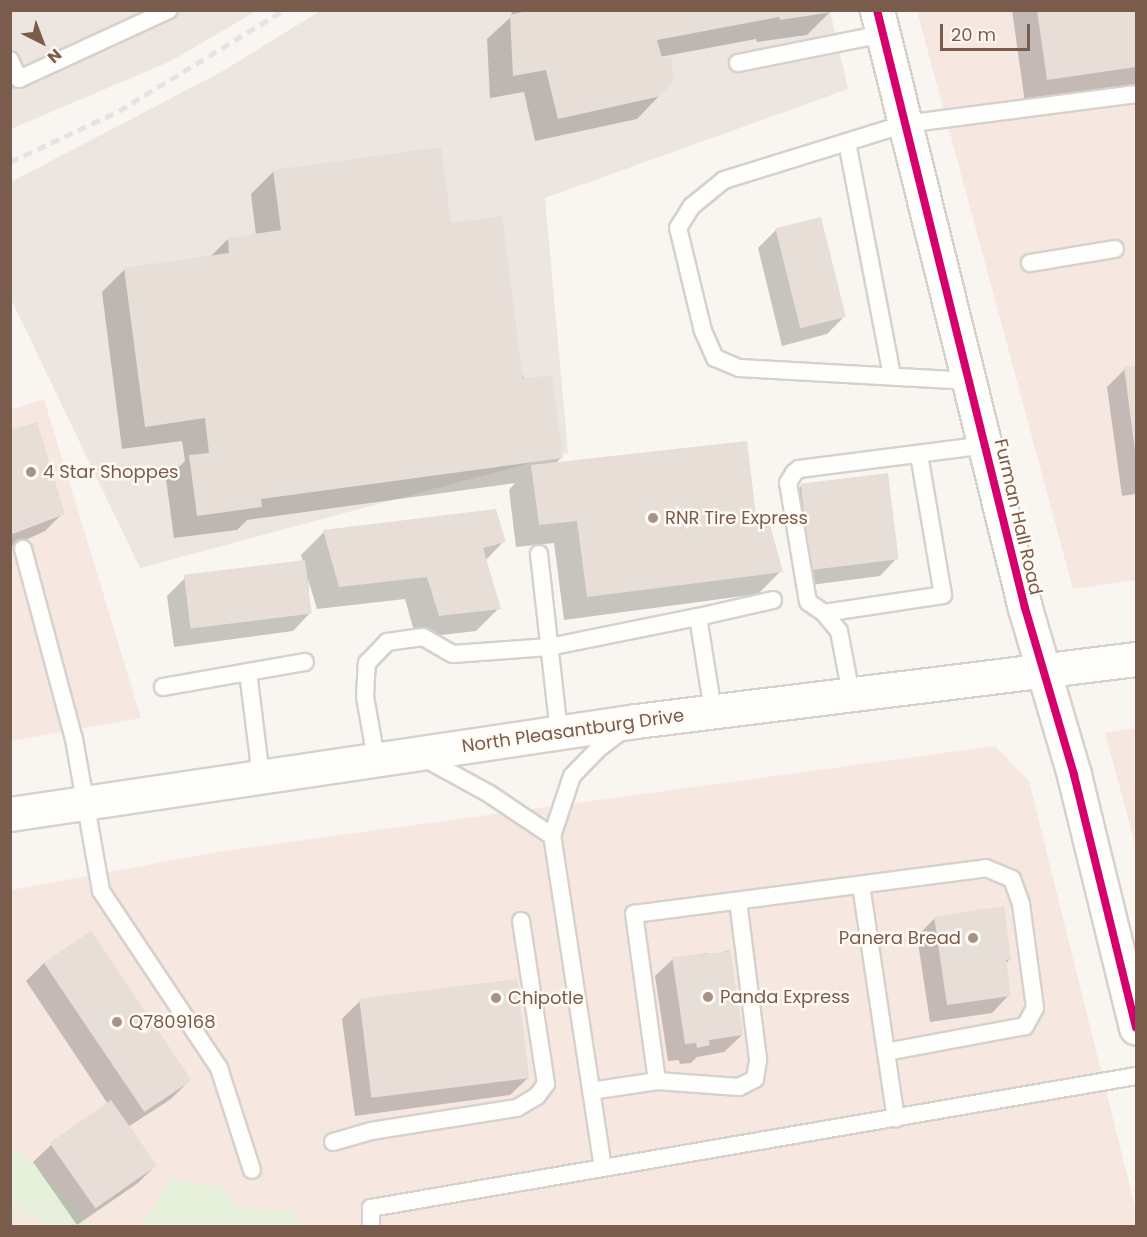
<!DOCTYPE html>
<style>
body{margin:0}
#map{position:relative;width:1147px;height:1237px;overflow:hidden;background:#f9f5f0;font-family:Poppins,sans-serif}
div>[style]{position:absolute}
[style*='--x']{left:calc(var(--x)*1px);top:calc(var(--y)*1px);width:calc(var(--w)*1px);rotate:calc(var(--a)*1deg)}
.residential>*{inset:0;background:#f2e8de}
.commercial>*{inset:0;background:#f6e8e1}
.industrial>*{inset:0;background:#ede5e0}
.green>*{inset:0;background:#e7f0db}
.shadow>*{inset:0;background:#0003}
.building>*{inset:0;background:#e6ded7;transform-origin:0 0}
.roads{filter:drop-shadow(2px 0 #d7d1cb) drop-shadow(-2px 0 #d7d1cb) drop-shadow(0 2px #d7d1cb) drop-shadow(0 -2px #d7d1cb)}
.service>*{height:16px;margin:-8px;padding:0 8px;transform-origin:8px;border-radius:8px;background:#fefefd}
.minor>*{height:33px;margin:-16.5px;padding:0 16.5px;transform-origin:16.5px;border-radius:16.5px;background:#fefefd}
.secondary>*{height:33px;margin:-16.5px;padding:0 16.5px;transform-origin:16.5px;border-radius:16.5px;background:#fefefd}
.rail>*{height:4.5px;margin-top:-2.25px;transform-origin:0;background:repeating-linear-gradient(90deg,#e6e3e7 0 9px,transparent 0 15px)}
.cycleway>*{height:8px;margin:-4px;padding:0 4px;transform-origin:4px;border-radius:4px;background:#d6006c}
.dots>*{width:16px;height:16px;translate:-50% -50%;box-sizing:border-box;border:3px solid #fffaf3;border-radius:50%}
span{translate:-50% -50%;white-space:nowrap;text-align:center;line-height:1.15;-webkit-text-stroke:5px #fffaf3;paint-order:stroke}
.poi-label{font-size:18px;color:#7a5c4d}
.left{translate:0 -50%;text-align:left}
.right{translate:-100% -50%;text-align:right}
.street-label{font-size:18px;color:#7a5c4d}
.frame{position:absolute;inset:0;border:12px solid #7a5c4d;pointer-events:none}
.north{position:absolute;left:12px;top:12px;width:60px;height:60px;-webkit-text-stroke:4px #fffaf3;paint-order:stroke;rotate:138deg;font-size:16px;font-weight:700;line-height:24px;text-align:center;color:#7a5c4d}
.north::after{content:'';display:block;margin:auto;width:21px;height:27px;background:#7a5c4d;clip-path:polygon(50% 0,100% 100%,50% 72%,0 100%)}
.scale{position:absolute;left:940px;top:24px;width:90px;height:27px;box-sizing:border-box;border:3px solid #7a5c4d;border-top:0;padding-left:8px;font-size:18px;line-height:21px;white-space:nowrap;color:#7a5c4d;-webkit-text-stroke:4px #fffaf3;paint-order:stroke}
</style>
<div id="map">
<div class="residential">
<div style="clip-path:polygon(11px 1202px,50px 1226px,11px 1226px)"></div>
</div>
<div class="commercial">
<div style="clip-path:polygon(917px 11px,1136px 11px,1136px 580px,1073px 589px)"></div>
<div style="clip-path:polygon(44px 399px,141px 718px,11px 741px,10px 410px)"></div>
<div style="clip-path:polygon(1136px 728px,1136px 847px,1105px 733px)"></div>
<div style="clip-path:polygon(995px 746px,1029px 781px,1136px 1211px,1136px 1226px,299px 1226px,295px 1211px,239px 1208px,170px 1180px,142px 1226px,90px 1226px,34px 1161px,11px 1148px,11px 890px,223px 851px)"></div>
</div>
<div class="industrial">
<div style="clip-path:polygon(11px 11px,256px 11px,171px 61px,11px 129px)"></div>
<div style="clip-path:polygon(320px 11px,830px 11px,848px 89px,545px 198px,568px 453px,140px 568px,11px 299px,11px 182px,221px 72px)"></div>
</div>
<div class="green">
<div style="clip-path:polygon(11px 1148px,34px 1161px,90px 1226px,50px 1226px,11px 1202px)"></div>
<div style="clip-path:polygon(170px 1180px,223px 1186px,239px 1208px,295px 1211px,299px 1226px,142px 1226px)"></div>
</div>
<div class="shadow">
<div style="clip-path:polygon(511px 10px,830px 10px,830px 12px,807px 35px,757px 42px,756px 39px,660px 57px,660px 95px,637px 119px,535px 141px,524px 92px,490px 98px,487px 39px,512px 16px)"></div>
<div style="clip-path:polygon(1012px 10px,1136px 10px,1136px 86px,1025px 103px)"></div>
<div style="clip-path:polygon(274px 171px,450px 224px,562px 457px,555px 464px,755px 517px,781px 571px,758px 594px,564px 620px,554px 543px,516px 547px,509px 490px,515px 483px,247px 520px,237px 530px,174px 538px,166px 479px,185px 461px,182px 441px,122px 449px,102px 292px,125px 269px,210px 257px,228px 239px,256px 235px,251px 194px)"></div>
<div style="clip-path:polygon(776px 230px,844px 317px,827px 334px,782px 346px,758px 248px)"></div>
<div style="clip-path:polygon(1136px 367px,1136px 494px,1122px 496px,1107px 387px,1125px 369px)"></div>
<div style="clip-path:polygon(10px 431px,63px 513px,45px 531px,10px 547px)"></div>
<div style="clip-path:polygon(801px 486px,897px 558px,880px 576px,795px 587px,784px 503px)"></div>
<div style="clip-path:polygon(324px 532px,504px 541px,485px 561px,499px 608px,476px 631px,416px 638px,405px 599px,317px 609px,308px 579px,310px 613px,293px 631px,174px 647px,167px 596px,185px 578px,303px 562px,301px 555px)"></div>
<div style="clip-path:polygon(935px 918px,1010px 959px,1005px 964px,1009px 995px,992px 1013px,930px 1022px,917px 936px)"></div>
<div style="clip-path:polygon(729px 950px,742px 1035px,724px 1052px,697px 1057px,691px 1063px,680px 1064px,679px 1060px,668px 1061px,655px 976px,673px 959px,708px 953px,708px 957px)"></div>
<div style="clip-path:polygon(44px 963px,189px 1081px,171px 1099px,128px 1127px,155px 1166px,138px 1183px,77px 1225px,33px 1162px,51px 1145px,108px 1104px,26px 981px)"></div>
<div style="clip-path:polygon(360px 1001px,528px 1078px,510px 1095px,355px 1116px,342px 1019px)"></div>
</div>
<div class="building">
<div style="clip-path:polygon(531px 10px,833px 10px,833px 12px,780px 20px,779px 17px,657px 40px,662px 58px,671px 57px,674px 79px,661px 96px,558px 119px,546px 70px,513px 76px,510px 15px)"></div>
<div style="clip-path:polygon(1037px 10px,1136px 10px,1136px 67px,1047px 80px)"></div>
<div style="clip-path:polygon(441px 147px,451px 223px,502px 216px,523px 379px,552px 375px,563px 458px,261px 499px,262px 507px,197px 516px,189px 455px,209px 453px,205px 418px,145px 427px,124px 268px,229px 253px,228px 238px,281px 230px,273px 170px)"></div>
<div style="left:821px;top:217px;width:103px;height:47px;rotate:76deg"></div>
<div style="clip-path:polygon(1136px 366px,1136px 451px,1135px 451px,1124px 367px)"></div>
<div style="clip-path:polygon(37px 422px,65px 514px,10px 535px,10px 430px)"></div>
<div style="clip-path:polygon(747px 441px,756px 515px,767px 514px,783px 572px,587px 597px,577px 521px,539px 525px,531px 465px)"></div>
<div style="left:888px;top:473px;width:87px;height:88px;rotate:83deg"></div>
<div style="clip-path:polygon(496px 509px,506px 542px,483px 548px,501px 609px,439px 616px,427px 577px,339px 587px,323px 530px)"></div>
<div style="left:305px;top:560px;width:54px;height:122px;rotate:83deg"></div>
<div style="clip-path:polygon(1004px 906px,1011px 959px,1006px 960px,1011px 996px,947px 1005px,934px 917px)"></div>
<div style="left:91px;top:931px;width:180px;height:57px;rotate:56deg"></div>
<div style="clip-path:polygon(730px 948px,743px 1035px,709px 1040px,710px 1045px,697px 1048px,696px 1043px,685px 1044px,672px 957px,726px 952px)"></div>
<div style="left:517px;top:979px;width:100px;height:159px;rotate:83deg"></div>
<div style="left:111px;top:1100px;width:80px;height:75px;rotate:55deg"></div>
</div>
<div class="roads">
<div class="service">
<div style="--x:10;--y:60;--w:21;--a:65"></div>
<div style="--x:19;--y:79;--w:165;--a:-24.7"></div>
<div style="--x:738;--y:63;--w:148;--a:-11.3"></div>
<div style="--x:847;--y:142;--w:238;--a:79.1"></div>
<div style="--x:1030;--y:263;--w:86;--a:-9.4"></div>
<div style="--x:970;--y:381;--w:231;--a:-176.8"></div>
<div style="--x:739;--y:368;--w:26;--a:-157"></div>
<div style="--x:715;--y:358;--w:30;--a:-114"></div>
<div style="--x:703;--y:331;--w:106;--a:-103.6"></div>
<div style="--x:678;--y:228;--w:26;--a:-58"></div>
<div style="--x:692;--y:206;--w:41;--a:-39.1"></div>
<div style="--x:724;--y:180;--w:189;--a:-17.2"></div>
<div style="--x:905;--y:124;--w:233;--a:-7.4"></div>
<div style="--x:23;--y:549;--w:197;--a:75"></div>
<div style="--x:74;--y:739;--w:154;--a:79.9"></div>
<div style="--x:101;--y:891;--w:213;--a:56.3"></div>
<div style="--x:219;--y:1068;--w:107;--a:72.1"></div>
<div style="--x:539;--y:554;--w:179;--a:83.6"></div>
<div style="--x:824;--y:613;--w:120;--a:-8.6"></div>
<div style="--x:943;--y:595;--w:143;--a:-99.7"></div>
<div style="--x:698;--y:617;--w:77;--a:-12.8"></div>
<div style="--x:248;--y:672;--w:105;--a:82.9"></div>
<div style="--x:163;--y:687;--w:144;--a:-10"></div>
<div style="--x:851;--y:694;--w:64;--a:-100.8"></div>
<div style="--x:839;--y:631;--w:23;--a:-130"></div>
<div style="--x:824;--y:613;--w:19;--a:-145"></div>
<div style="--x:808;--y:602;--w:121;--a:-99.5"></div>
<div style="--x:788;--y:483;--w:12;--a:-59"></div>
<div style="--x:794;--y:473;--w:6;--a:-39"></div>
<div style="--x:799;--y:469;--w:189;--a:-7.3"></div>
<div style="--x:422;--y:757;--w:75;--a:28.6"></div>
<div style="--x:488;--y:793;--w:77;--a:33.9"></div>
<div style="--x:376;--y:758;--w:62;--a:-100.2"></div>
<div style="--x:365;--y:697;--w:34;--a:-87"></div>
<div style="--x:367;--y:663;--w:29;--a:-46"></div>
<div style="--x:387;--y:642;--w:36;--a:-8"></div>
<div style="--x:423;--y:637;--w:34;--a:30"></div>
<div style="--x:453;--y:654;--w:96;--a:-4.2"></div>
<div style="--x:549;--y:647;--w:152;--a:-11.4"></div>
<div style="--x:698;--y:617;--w:95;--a:80.9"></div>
<div style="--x:861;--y:885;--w:236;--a:81.5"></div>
<div style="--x:657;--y:1081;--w:169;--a:-97.8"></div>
<div style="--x:634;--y:914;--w:355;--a:-7.4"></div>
<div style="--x:986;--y:868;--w:28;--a:23"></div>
<div style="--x:1012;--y:879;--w:27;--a:70"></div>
<div style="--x:1021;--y:904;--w:105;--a:82.3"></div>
<div style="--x:1035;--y:1008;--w:21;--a:119"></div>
<div style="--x:1025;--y:1026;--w:141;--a:169.4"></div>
<div style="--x:591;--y:1091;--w:67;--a:-8.6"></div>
<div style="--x:657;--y:1081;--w:82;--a:4.2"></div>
<div style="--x:739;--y:1087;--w:18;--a:-27"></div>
<div style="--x:755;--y:1079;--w:20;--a:-81"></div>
<div style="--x:758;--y:1059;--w:159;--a:-97.2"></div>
<div style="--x:333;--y:1142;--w:40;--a:-16"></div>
<div style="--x:371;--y:1131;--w:148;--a:-9"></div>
<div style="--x:517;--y:1108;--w:23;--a:-31"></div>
<div style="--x:537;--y:1096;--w:15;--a:-53"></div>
<div style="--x:546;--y:1084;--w:165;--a:-98.7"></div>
<div style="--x:603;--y:1168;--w:336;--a:-98.7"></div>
<div style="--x:552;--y:836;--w:63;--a:-71.6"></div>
<div style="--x:572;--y:776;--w:39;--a:-46"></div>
<div style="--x:599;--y:748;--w:31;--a:-37"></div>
<div style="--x:371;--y:1226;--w:18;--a:-90"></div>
<div style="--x:371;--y:1208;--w:776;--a:-9.79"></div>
</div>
<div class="minor">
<div style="--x:877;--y:10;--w:616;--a:76.1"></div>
<div style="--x:1025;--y:608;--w:174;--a:73.6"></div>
<div style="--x:1074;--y:775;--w:260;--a:76.2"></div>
</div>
<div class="secondary">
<div style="--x:10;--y:814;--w:633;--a:-8.45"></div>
<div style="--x:636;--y:721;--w:504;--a:-7.07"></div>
</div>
</div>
<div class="rail">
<div style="--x:10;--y:162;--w:120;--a:-25.1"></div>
<div style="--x:119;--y:111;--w:193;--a:-31.5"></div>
</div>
<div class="cycleway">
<div style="--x:877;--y:10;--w:616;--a:76.1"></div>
<div style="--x:1025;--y:608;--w:174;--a:73.6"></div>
<div style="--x:1074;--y:775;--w:260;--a:76.2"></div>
</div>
<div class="dots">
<div style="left:31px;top:472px;background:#a69286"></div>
<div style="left:653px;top:518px;background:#a69286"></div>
<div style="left:973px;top:938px;background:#a69286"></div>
<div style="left:708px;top:997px;background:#a69286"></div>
<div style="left:496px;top:998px;background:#a69286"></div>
<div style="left:117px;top:1022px;background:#a69286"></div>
</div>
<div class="poi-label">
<span class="left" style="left:43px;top:472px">4 Star Shoppes</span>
<span class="left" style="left:665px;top:518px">RNR Tire Express</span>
<span class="right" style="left:961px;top:938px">Panera Bread</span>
<span class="left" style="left:720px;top:997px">Panda Express</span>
<span class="left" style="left:508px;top:998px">Chipotle</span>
<span class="left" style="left:129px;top:1022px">Q7809168</span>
</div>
<div class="street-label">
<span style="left:1018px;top:517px;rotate:77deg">Furman Hall Road</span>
<span style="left:573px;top:731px;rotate:-8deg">North Pleasantburg Drive</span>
</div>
<div class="frame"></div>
<div class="north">N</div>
<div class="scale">20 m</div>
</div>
